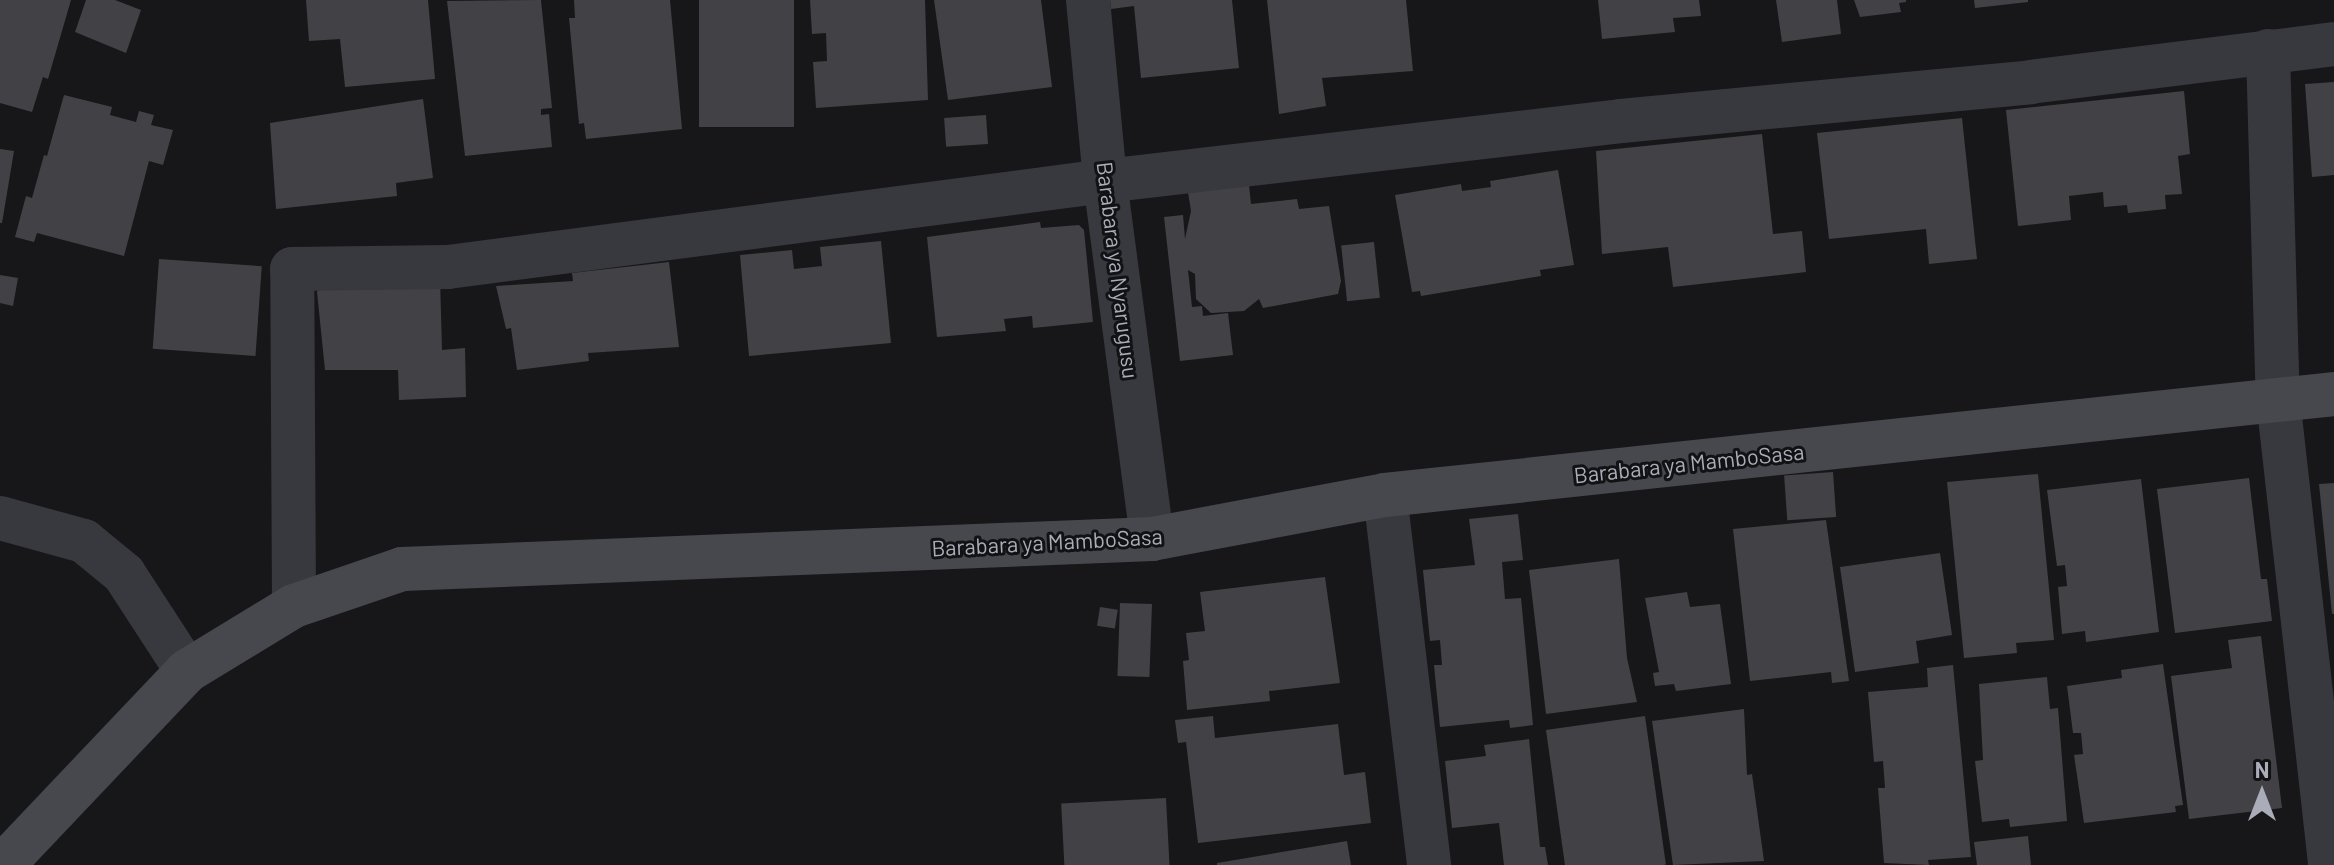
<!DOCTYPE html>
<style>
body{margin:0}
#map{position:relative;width:2334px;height:865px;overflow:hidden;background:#171719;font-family:Barlow,sans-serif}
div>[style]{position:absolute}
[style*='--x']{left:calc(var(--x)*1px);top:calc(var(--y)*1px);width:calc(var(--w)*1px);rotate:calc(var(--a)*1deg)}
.building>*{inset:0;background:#424246;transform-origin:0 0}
.street>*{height:44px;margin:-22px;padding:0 22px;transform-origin:22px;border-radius:22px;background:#38393e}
.secondary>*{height:44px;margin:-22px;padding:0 22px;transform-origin:22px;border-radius:22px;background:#46484e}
span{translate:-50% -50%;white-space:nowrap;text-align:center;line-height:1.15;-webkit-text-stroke:6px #121214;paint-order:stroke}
.street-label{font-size:22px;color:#aaadb9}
.north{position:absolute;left:2222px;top:753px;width:80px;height:80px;-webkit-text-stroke:6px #121214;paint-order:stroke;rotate:0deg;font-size:22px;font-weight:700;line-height:32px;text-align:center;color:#aaadb9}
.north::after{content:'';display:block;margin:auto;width:28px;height:36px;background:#aaadb9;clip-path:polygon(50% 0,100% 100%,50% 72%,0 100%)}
</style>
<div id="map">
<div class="building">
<div style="clip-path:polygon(0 0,71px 0,48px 79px,43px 77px,32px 112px,0 103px)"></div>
<div style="clip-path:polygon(86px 0,115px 0,141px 10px,126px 53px,75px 32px)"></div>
<div style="clip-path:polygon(306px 0,428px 0,435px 79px,345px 87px,340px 39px,309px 41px)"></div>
<div style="clip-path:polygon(541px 0,552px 108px,541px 109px,541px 115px,549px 114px,552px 147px,465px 156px,447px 1px)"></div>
<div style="clip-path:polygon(574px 0,670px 0,682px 129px,586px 139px,584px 123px,579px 124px,569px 18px,575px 18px)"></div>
<div style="left:699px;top:0;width:95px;height:127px"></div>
<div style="clip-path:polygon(810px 0,925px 0,928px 100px,816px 108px,813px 62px,827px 61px,826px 33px,812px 34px)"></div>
<div style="clip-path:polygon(934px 0,1041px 0,1052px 87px,948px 100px)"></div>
<div style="clip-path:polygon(1110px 0,1232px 0,1239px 68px,1141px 78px,1134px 6px,1111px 9px)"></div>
<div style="clip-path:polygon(1267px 0,1406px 0,1413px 71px,1322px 78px,1326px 106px,1279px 114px)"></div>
<div style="clip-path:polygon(1598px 0,1699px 0,1701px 16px,1673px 18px,1675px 32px,1602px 39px)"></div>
<div style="clip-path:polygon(1776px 0,1837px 0,1841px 34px,1782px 42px)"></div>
<div style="clip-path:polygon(1854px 0,1906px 0,1906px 2px,1899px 3px,1901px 12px,1860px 17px)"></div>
<div style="clip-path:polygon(1974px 0,2028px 0,2028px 2px,1975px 8px)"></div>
<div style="clip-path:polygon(2334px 82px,2334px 175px,2312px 177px,2305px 84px)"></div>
<div style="clip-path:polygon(2184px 91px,2190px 154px,2178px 156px,2182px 194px,2165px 195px,2166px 209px,2128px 213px,2127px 205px,2104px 207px,2103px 192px,2069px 196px,2071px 220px,2018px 226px,2006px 110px)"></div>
<div style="clip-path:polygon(64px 95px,112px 107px,110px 115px,136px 122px,139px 111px,154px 115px,151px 125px,173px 130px,163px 165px,149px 161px,124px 256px,37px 233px,34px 242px,15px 237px,26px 196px,32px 198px,44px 155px,47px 156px)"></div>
<div style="clip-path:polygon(423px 99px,433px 178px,396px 183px,397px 196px,276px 209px,270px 123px)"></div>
<div style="left:986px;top:115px;width:29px;height:42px;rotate:86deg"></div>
<div style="clip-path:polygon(1962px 118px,1977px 259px,1929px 264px,1926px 229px,1829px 239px,1817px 133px)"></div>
<div style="clip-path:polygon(1762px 134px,1773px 234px,1802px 231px,1806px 272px,1673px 287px,1668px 247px,1602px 254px,1596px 151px)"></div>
<div style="clip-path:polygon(0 149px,14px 151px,2px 223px,0 223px)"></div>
<div style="clip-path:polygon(1558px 170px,1574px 265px,1540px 270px,1541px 276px,1421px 296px,1420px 291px,1412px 292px,1395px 195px,1461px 184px,1462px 191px,1491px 187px,1490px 181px)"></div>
<div style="clip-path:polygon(1249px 185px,1251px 204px,1297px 199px,1299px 209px,1329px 206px,1341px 281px,1338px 294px,1263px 308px,1259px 299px,1244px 311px,1211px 313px,1196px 299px,1195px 274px,1188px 270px,1192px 307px,1202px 306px,1203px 316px,1228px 313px,1233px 355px,1180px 361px,1164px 217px,1183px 215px,1185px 239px,1191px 211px,1188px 192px)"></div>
<div style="clip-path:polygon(1040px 222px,1041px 228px,1079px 225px,1084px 230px,1093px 322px,1033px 328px,1032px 316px,1004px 319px,1006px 331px,937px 337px,927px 237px)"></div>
<div style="clip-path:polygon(881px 241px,891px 343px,749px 356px,740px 255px,792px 250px,794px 269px,822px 266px,820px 247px)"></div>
<div style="left:1374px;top:242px;width:56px;height:33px;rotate:84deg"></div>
<div style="left:159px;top:259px;width:103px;height:90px;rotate:4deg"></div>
<div style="clip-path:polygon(669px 262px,679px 347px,588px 353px,589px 361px,517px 370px,511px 328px,506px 329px,496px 286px,573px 281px,572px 273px)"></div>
<div style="clip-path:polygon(0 275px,18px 278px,13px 306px,0 303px)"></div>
<div style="clip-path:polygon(440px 277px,442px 350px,465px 348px,466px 397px,399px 400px,398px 370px,325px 370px,317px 292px,323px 279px)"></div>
<div style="left:1833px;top:472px;width:45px;height:49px;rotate:86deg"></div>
<div style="clip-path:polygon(2038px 474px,2054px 640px,2016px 643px,2017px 653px,1964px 658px,1947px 482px)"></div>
<div style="clip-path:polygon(2249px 478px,2261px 579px,2267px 579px,2272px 621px,2175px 633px,2157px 489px)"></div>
<div style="clip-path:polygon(2141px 479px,2159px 632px,2086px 642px,2085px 631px,2062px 634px,2058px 587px,2067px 586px,2065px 565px,2057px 566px,2047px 490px)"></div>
<div style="clip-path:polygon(2334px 483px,2334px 614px,2332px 614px,2319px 484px)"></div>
<div style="clip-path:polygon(1518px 514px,1523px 560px,1502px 562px,1505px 599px,1521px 598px,1533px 725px,1510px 728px,1509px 720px,1440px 727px,1434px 665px,1442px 665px,1440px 640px,1430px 641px,1423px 570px,1475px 565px,1469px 519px)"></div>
<div style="clip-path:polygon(1826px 520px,1849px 681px,1832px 683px,1831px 672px,1750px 681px,1733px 529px)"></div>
<div style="clip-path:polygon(1940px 553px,1952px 635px,1916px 641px,1919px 663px,1855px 672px,1840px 567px)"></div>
<div style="clip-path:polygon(1619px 559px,1627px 658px,1637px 702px,1546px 714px,1529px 570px)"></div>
<div style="clip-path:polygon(1325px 577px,1340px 683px,1269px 691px,1270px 701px,1187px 710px,1183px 661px,1189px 660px,1186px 633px,1205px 631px,1200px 592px)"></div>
<div style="clip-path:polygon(1687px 592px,1690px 607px,1720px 604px,1731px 684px,1676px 691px,1674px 684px,1655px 686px,1653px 673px,1659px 672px,1645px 598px)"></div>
<div style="left:1120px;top:603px;width:32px;height:73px;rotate:2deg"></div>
<div style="left:1100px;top:607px;width:18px;height:19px;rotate:9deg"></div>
<div style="clip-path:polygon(2261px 636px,2282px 808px,2189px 819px,2171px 676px,2232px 668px,2228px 640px)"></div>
<div style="clip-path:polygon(2163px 664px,2183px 805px,2175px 806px,2176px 812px,2084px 823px,2074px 755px,2083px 754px,2081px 733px,2073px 733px,2067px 686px,2122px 678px,2121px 670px)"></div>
<div style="clip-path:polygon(1953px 665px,1971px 857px,1928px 860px,1929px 865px,1884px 863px,1878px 788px,1885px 788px,1883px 761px,1874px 762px,1868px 692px,1928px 687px,1927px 668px)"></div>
<div style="clip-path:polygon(2047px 677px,2050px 709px,2058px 708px,2067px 821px,2010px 827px,2009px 819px,1982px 822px,1975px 761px,1983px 760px,1979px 684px)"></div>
<div style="clip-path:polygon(1744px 709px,1747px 775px,1752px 774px,1764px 861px,1673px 865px,1652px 721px)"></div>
<div style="clip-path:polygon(1213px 716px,1215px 738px,1338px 724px,1344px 775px,1365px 772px,1371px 823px,1198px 843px,1186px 742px,1178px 743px,1175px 720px)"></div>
<div style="left:1645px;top:716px;width:150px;height:100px;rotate:82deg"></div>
<div style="clip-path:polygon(1529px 739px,1540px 847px,1545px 847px,1548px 865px,1504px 865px,1499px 823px,1452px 828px,1445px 761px,1486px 756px,1484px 745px)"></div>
<div style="left:1166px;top:798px;width:67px;height:105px;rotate:87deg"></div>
<div style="clip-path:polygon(2028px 836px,2031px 865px,1977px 865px,1974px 842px)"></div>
<div style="clip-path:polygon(1347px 841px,1351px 865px,1217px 865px,1217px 863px)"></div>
</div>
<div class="street">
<div style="--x:1088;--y:0;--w:182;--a:84.6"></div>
<div style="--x:1105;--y:181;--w:361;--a:82.5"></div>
<div style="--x:2268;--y:51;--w:348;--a:88.4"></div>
<div style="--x:2278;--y:399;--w:469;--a:83.6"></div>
<div style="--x:1385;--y:495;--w:373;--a:83.2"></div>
<div style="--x:0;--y:518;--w:87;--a:15.3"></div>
<div style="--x:84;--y:541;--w:52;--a:39.5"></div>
<div style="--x:124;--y:574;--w:116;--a:57"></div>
<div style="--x:294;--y:606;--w:337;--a:-90.3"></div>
<div style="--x:292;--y:269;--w:156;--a:-0.7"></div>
<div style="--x:448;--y:267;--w:663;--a:-7.46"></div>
<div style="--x:1105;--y:181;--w:519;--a:-6.63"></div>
<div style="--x:1621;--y:121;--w:411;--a:-5.4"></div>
<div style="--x:2030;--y:82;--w:306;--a:-7.1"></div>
</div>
<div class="secondary">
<div style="--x:3;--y:865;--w:267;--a:-46.5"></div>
<div style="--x:187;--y:671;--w:125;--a:-31.3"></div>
<div style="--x:294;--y:606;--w:114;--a:-18.9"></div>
<div style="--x:402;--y:569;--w:751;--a:-2.29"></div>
<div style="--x:1152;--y:539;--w:237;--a:-10.7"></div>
<div style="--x:1385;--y:495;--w:954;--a:-6.07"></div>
</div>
<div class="street-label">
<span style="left:1118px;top:270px;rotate:83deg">Barabara ya Nyarugusu</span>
<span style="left:1689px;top:463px;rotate:-6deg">Barabara ya MamboSasa</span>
<span style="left:1047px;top:542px;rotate:-3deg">Barabara ya MamboSasa</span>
</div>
<div class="north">N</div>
</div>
